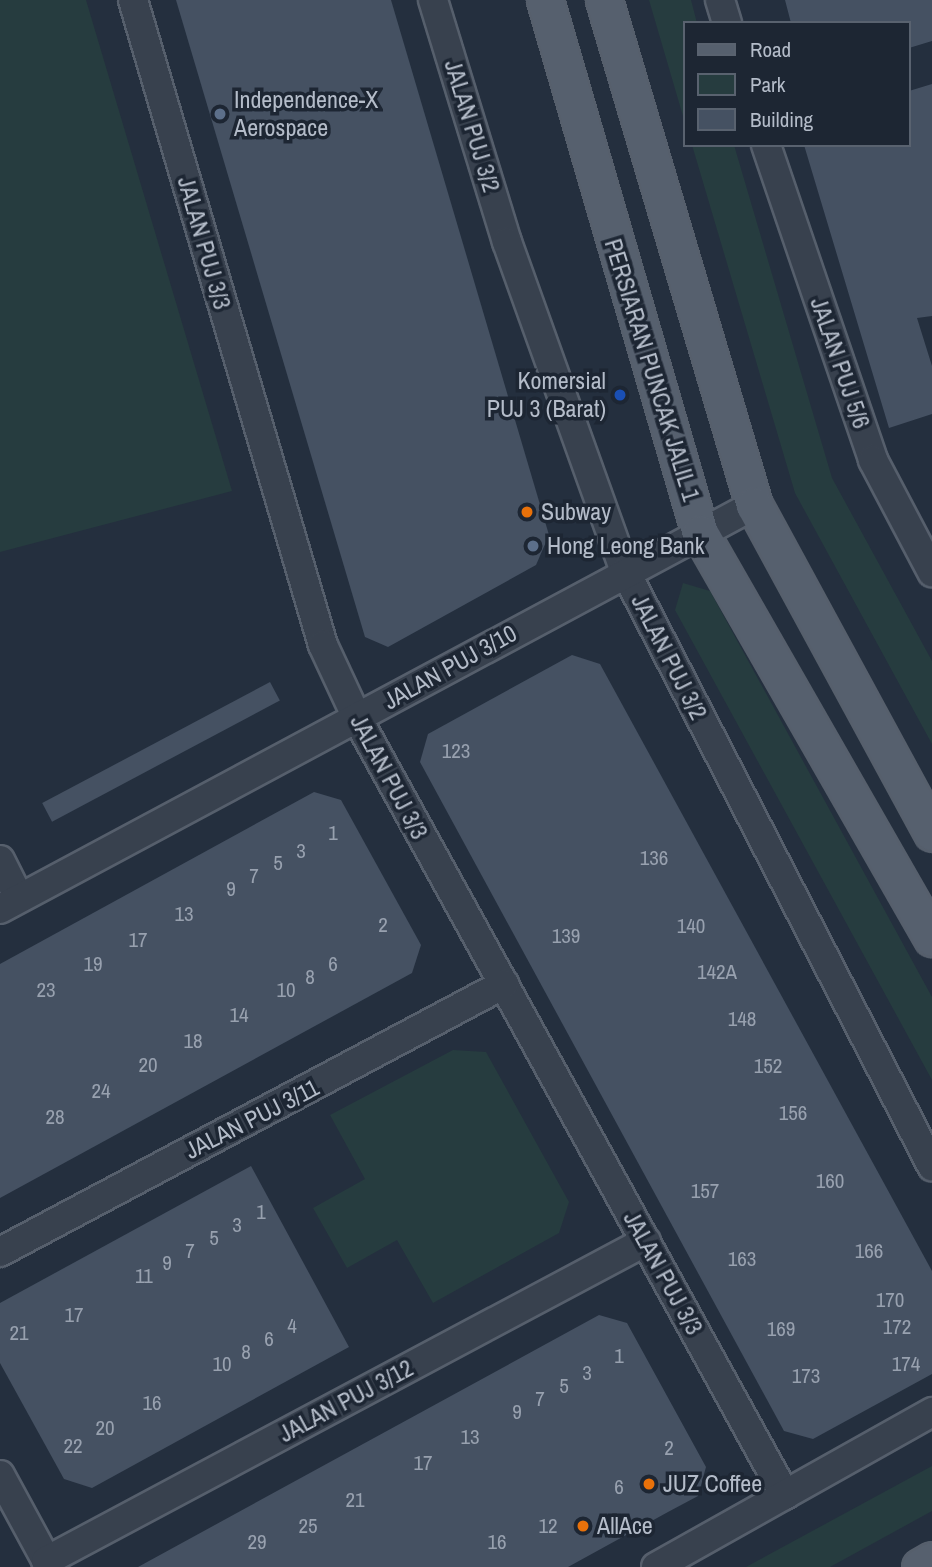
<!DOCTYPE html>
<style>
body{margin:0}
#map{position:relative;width:932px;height:1567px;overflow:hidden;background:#242f3e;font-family:"Archivo Narrow",sans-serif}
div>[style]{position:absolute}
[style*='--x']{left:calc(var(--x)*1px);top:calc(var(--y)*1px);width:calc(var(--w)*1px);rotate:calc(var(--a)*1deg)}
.green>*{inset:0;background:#263c3f}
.building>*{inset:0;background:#455162;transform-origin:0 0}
.roads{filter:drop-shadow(2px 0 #565f6c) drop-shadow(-2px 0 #565f6c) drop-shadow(0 2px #565f6c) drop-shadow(0 -2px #565f6c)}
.minor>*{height:28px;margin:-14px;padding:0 14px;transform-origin:14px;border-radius:14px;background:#38414e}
.major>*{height:35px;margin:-17.5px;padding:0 17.5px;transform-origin:17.5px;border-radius:17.5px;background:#56606e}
.dots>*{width:19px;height:19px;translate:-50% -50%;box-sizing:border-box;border:4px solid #1d2633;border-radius:50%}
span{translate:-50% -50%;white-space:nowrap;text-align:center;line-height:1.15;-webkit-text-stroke:7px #1d2633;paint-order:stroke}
.number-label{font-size:21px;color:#98a1af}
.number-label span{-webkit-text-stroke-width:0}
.poi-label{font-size:24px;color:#b4bcc9}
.left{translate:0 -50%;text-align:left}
.right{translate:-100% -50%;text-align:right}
.street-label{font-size:24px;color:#b4bcc9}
.legend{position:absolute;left:683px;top:21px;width:228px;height:126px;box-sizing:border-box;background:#1d2633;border:2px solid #59626f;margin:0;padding:9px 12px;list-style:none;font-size:21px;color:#b4bcc9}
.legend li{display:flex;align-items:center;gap:14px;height:35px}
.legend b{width:35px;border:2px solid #59626f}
</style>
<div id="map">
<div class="green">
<div style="clip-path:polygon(0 0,86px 0,232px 491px,0 552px)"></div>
<div style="clip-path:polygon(649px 0,691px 0,697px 23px,685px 23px,685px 123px)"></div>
<div style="clip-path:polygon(692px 145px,734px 145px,832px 478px,932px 661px,932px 744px,795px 493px)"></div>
<div style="clip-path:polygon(683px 583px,710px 591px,932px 997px,932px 1080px,675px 610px)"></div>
<div style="clip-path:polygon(453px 1050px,486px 1052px,569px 1202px,559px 1233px,433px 1303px,397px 1240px,347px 1268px,313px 1208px,365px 1179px,330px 1115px)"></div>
<div style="clip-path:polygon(932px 1466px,932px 1511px,830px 1567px,746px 1567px)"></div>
</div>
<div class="building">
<div style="clip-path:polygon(176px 0,391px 0,549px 535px,536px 565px,388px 647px,365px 637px)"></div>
<div style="clip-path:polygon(785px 0,932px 0,932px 41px,909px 48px,909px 23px,791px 23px)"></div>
<div style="clip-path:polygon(932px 84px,932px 316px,917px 318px,932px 366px,932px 414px,889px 428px,804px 145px,909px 145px,909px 91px)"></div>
<div style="clip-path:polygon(572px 655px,600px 664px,932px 1271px,932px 1374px,813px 1439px,784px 1431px,420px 762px,428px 734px)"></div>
<div style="left:270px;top:682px;width:21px;height:258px;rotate:62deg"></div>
<div style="clip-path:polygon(314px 792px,341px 800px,421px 945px,412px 973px,0 1198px,0 964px)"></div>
<div style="clip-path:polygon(251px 1166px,349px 1347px,92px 1488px,64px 1479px,0 1363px,0 1303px)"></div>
<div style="clip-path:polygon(599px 1315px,627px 1323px,706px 1467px,698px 1496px,668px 1512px,568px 1567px,138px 1567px)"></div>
</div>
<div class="roads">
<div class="minor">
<div style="--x:133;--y:0;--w:672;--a:73.59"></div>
<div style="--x:323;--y:645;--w:81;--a:65"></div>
<div style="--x:357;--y:718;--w:887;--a:61.15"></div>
<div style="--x:433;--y:0;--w:253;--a:73"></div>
<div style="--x:507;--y:242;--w:350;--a:70.3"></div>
<div style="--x:625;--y:571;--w:670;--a:62.71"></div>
<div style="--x:720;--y:0;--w:24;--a:73"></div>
<div style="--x:766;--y:145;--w:333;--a:71.2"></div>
<div style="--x:873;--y:460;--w:127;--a:62.2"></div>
<div style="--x:0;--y:860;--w:42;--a:63.4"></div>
<div style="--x:0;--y:909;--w:855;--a:-28.18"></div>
<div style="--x:0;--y:1252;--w:571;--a:-28"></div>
<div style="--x:0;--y:1475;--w:105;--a:61.5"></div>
<div style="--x:46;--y:1561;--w:680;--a:-28.07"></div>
<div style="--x:656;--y:1567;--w:317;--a:-29.3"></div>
</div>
<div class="major">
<div style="--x:545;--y:0;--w:555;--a:73.79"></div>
<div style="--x:700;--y:533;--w:467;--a:60.2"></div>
<div style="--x:604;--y:0;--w:527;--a:73.46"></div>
<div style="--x:754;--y:505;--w:373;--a:61.5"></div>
<div style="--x:920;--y:1567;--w:14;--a:-30"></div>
</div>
</div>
<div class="dots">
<div style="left:220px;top:114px;background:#5c6f8a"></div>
<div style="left:620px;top:395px;background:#1a4fb4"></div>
<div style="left:527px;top:512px;background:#e8710a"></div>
<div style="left:533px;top:546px;background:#5c6f8a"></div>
<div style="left:649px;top:1484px;background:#e8710a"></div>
<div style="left:583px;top:1526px;background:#e8710a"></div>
</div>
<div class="number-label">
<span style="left:456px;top:751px">123</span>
<span style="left:333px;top:833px">1</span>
<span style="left:301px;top:851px">3</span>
<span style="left:654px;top:858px">136</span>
<span style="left:278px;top:863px">5</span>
<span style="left:254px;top:876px">7</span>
<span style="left:231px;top:889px">9</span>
<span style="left:184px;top:914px">13</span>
<span style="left:383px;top:925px">2</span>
<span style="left:691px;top:926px">140</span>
<span style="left:566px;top:936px">139</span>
<span style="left:138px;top:940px">17</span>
<span style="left:93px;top:964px">19</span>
<span style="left:333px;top:964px">6</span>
<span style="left:717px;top:972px">142A</span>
<span style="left:310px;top:977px">8</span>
<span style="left:46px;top:990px">23</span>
<span style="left:286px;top:990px">10</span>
<span style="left:239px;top:1015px">14</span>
<span style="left:742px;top:1019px">148</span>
<span style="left:193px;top:1041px">18</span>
<span style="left:148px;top:1065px">20</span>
<span style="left:768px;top:1066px">152</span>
<span style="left:101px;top:1091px">24</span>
<span style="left:793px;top:1113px">156</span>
<span style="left:55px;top:1117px">28</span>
<span style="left:830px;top:1181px">160</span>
<span style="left:705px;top:1191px">157</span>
<span style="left:261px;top:1212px">1</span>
<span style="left:237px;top:1225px">3</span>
<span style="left:214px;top:1238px">5</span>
<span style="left:190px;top:1251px">7</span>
<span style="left:869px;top:1251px">166</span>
<span style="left:742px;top:1259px">163</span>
<span style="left:167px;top:1263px">9</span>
<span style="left:144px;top:1276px">11</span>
<span style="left:890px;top:1300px">170</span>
<span style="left:74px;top:1315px">17</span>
<span style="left:292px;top:1326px">4</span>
<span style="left:897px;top:1327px">172</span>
<span style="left:781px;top:1329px">169</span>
<span style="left:19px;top:1333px">21</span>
<span style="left:269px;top:1339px">6</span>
<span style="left:246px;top:1352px">8</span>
<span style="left:619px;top:1356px">1</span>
<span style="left:222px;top:1364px">10</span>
<span style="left:906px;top:1364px">174</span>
<span style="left:587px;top:1373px">3</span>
<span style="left:806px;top:1376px">173</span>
<span style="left:564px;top:1386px">5</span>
<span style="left:540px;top:1399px">7</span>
<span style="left:152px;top:1403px">16</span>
<span style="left:517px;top:1412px">9</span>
<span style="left:105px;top:1428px">20</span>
<span style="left:470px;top:1437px">13</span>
<span style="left:73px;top:1446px">22</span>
<span style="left:669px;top:1448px">2</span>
<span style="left:423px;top:1463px">17</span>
<span style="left:619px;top:1487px">6</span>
<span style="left:355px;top:1500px">21</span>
<span style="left:308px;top:1526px">25</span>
<span style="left:548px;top:1526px">12</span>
<span style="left:257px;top:1542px">29</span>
<span style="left:497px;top:1542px">16</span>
</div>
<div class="poi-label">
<span class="left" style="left:234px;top:114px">Independence-X<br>Aerospace</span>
<span class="right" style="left:606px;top:395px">Komersial<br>PUJ 3 (Barat)</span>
<span class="left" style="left:541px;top:512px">Subway</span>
<span class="left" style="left:547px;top:546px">Hong Leong Bank</span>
<span class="left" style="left:663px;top:1484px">JUZ Coffee</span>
<span class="left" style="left:597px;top:1526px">AllAce</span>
</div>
<div class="street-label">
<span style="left:472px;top:126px;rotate:73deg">JALAN PUJ 3/2</span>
<span style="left:204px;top:243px;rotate:74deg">JALAN PUJ 3/3</span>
<span style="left:840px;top:363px;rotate:71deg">JALAN PUJ 5/6</span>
<span style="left:652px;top:370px;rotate:73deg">PERSIARAN PUNCAK JALIL 1</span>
<span style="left:669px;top:657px;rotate:63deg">JALAN PUJ 3/2</span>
<span style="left:450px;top:667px;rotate:-29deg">JALAN PUJ 3/10</span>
<span style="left:389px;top:777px;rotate:62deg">JALAN PUJ 3/3</span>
<span style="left:252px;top:1119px;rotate:-27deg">JALAN PUJ 3/11</span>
<span style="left:663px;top:1273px;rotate:61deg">JALAN PUJ 3/3</span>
<span style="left:346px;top:1401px;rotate:-28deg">JALAN PUJ 3/12</span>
</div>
<ul class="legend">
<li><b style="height:9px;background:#56606e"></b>Road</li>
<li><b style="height:19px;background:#263c3f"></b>Park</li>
<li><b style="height:19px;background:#455162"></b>Building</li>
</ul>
</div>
